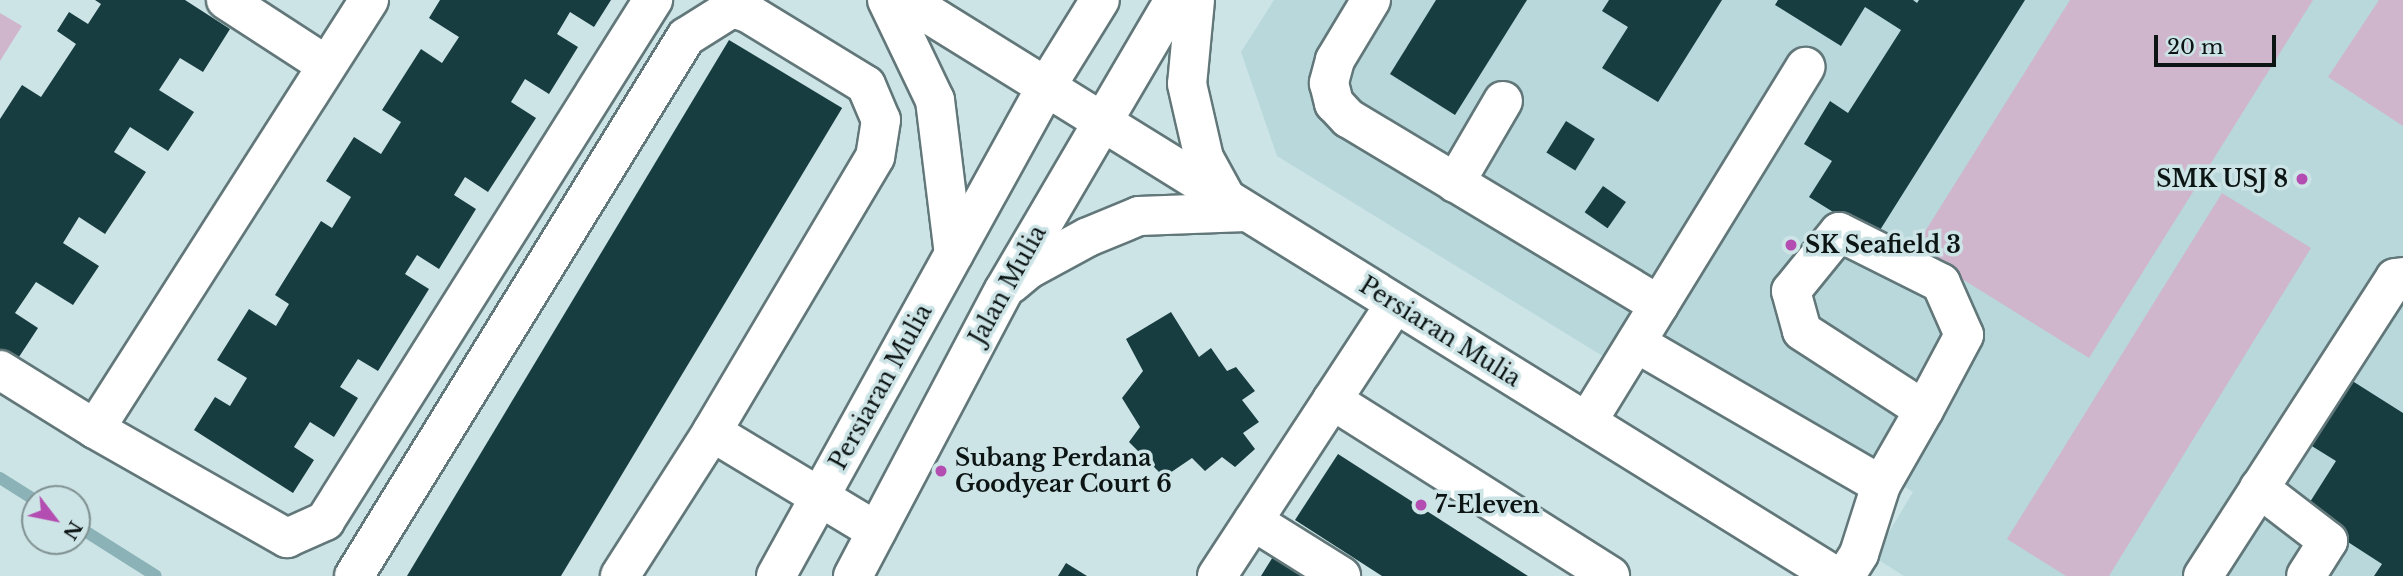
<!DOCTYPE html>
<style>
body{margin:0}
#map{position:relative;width:2403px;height:576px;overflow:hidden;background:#cde4e6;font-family:"Libre Baskerville",serif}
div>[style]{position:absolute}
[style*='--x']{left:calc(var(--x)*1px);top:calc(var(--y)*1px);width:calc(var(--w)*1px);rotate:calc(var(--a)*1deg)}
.built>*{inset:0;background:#b8d8dc}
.green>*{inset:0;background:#cfb6cd}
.stream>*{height:12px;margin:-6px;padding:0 6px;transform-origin:6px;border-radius:6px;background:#8bb3b7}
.building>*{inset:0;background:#173d41;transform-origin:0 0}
.roads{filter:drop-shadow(2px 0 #627779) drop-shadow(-2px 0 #627779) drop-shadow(0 2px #627779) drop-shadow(0 -2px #627779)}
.minor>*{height:38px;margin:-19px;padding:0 19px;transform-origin:19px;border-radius:19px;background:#fff}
.major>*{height:38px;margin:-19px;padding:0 19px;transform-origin:19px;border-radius:19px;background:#fff}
.dots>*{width:19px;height:19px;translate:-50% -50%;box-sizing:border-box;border:4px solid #cde4e6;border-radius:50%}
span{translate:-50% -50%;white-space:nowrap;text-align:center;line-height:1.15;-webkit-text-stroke:7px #cde4e6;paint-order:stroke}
.poi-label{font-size:23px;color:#0c1414;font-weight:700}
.right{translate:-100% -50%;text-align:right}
.left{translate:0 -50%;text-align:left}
.street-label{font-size:23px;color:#0c1414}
.north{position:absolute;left:21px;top:485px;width:70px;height:70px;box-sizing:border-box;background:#cde4e6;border:2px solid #809192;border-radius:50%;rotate:122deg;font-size:19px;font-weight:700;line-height:28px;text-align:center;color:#0c1414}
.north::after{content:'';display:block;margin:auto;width:24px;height:32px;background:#b44db1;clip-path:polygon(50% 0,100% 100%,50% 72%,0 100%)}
.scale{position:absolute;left:2154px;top:35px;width:122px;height:32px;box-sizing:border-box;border:4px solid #0c1414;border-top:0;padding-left:9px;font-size:21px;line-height:24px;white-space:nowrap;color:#0c1414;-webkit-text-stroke:5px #cde4e6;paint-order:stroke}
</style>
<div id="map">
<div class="built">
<div style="clip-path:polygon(1274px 0,2403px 0,2403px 576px,1904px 576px,1874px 557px,1913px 492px,1657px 336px,1632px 374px,1277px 156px,1241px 52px)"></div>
</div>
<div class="green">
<div style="clip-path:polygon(2070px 0,2313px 0,2089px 358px,1914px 249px)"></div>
<div style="clip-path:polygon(2379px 0,2403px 0,2403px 126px,2328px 77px)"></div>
<div style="clip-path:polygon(0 13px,22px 26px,0 61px)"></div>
<div style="clip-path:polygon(2222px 193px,2311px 248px,2109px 576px,2066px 576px,2007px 539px)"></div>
</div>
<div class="stream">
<div style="--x:0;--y:478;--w:41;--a:32.2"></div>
<div style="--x:77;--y:526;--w:93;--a:32.3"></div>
</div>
<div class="building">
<div style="clip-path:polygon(95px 0,185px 0,230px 29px,203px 72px,180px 58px,159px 90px,194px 112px,168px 151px,130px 127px,114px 152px,146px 172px,105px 234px,79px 217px,63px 243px,99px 266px,73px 305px,36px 282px,15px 313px,38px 328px,13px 366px,0 358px,0 119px,22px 85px,41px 97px,76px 44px,57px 31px,69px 12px,88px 24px,101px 4px)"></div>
<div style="clip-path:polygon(440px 0,611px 0,594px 27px,570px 12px,557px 34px,578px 47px,549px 94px,525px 79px,511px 102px,536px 118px,488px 192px,465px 177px,454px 195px,476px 209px,439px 269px,417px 255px,405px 274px,429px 289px,378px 371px,358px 359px,340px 387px,358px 398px,334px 437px,310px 422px,294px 447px,314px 460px,293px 493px,194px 430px,215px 397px,230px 406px,247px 378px,217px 360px,249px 309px,276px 326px,289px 304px,275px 295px,321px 221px,332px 228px,351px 197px,326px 181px,354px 137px,381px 154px,401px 122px,382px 110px,421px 49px,442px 63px,459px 37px,429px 18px)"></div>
<div style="clip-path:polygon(1436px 0,1527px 0,1455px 115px,1390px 74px)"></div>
<div style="clip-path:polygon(1609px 0,1722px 0,1658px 102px,1602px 68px,1628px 27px,1602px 11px)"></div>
<div style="clip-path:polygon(1778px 0,1913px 0,1917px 3px,1919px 0,2025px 0,1875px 238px,1809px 197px,1832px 161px,1804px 144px,1830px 101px,1848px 113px,1901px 30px,1865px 7px,1841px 46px,1775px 5px)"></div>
<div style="left:729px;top:40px;width:132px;height:627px;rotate:31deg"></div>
<div style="left:1566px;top:121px;width:34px;height:37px;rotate:32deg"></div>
<div style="left:1603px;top:186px;width:28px;height:32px;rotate:35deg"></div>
<div style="clip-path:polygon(1171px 312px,1199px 357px,1211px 348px,1227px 371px,1236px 367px,1255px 391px,1242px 400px,1259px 422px,1243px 433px,1255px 449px,1235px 467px,1222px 457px,1205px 471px,1192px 458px,1164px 477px,1129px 442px,1140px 427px,1122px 398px,1143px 371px,1126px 339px)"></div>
<div style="clip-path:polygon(2335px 370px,2403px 413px,2403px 576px,2374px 576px,2382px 564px,2303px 513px,2336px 461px,2294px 435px)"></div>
<div style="clip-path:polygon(1338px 454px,1528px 576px,1382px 576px,1295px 520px)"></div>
<div style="clip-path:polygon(1274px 555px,1306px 576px,1261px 576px)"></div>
<div style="clip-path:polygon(1066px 563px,1087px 576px,1058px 576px)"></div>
</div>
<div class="roads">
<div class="minor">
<div style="--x:226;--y:0;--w:119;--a:33"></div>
<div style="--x:906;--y:0;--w:1093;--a:31.8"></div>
<div style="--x:1371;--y:0;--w:70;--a:121"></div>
<div style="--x:1335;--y:60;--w:24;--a:105"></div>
<div style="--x:1329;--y:83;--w:21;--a:76"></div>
<div style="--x:1334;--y:103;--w:21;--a:47"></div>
<div style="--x:1348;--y:118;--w:363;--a:31"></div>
<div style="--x:1455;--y:183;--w:95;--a:-59.7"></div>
<div style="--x:1636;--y:343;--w:283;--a:30.1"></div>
<div style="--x:1881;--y:485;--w:72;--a:107.7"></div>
<div style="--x:1859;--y:554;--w:26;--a:122"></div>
<div style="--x:0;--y:370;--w:112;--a:31.8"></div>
<div style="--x:95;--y:429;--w:221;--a:29.6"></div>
<div style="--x:287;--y:538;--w:42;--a:-24.1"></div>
<div style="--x:325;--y:521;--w:616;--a:-57.81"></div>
<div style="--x:1332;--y:400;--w:329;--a:32.3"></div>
<div style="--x:1587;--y:422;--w:417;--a:-58.4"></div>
<div style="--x:95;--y:429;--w:509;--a:-57.43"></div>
<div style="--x:712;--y:432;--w:192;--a:31.1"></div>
<div style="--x:1881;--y:485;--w:86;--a:-60.2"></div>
<div style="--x:1924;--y:410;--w:85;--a:-61.9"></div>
<div style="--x:1964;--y:335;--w:57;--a:-113.9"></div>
<div style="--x:1941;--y:283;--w:114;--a:-153.4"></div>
<div style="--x:1839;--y:232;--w:76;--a:129.1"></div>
<div style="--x:1791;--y:291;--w:41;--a:74.6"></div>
<div style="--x:1802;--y:331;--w:145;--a:32.9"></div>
<div style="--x:2259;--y:488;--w:87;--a:37.5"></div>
<div style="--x:2328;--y:541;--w:41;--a:122.2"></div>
<div style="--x:1253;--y:521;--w:104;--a:32"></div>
<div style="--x:354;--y:576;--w:633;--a:-58.37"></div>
<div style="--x:686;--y:37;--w:54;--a:-32.2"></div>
<div style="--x:732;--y:8;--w:17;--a:17"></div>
<div style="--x:748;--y:13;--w:138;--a:31.4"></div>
<div style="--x:866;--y:85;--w:38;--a:67"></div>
<div style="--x:881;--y:120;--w:37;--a:99"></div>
<div style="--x:875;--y:157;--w:320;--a:120.7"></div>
<div style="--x:712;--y:432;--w:171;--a:122.6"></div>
<div style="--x:1217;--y:576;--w:325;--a:-56.8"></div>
<div style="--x:2203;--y:576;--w:354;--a:-57.2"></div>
<div style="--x:2395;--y:278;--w:8;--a:-7"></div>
</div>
<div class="major">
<div style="--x:887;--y:0;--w:111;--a:64.4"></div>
<div style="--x:935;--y:100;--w:155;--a:83"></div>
<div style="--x:1195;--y:0;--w:84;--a:95.4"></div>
<div style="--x:1187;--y:84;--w:76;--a:77.1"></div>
<div style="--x:1204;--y:158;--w:48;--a:61.3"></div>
<div style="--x:1011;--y:284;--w:23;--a:-40"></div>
<div style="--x:1029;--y:269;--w:67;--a:-28.5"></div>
<div style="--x:1088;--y:237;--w:55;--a:-22.4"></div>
<div style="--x:1139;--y:216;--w:107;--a:-2.1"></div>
<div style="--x:776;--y:576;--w:559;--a:-61.09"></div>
<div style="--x:1046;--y:87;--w:102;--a:-58.2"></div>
<div style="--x:853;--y:576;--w:323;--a:-62.2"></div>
<div style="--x:1004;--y:290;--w:336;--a:-59.6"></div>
</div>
</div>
<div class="dots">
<div style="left:2302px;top:179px;background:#b44db1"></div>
<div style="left:1791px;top:245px;background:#b44db1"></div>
<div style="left:941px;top:471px;background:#b44db1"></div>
<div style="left:1421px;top:505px;background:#b44db1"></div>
</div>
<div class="poi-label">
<span class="right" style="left:2288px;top:179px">SMK USJ 8</span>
<span class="left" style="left:1805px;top:245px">SK Seafield 3</span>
<span class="left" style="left:955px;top:471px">Subang Perdana<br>Goodyear Court 6</span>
<span class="left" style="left:1435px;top:505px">7-Eleven</span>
</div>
<div class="street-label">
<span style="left:1008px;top:285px;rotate:-61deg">Jalan Mulia</span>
<span style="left:1440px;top:332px;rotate:32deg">Persiaran Mulia</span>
<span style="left:881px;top:387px;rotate:-61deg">Persiaran Mulia</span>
</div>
<div class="north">N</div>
<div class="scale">20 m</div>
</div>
